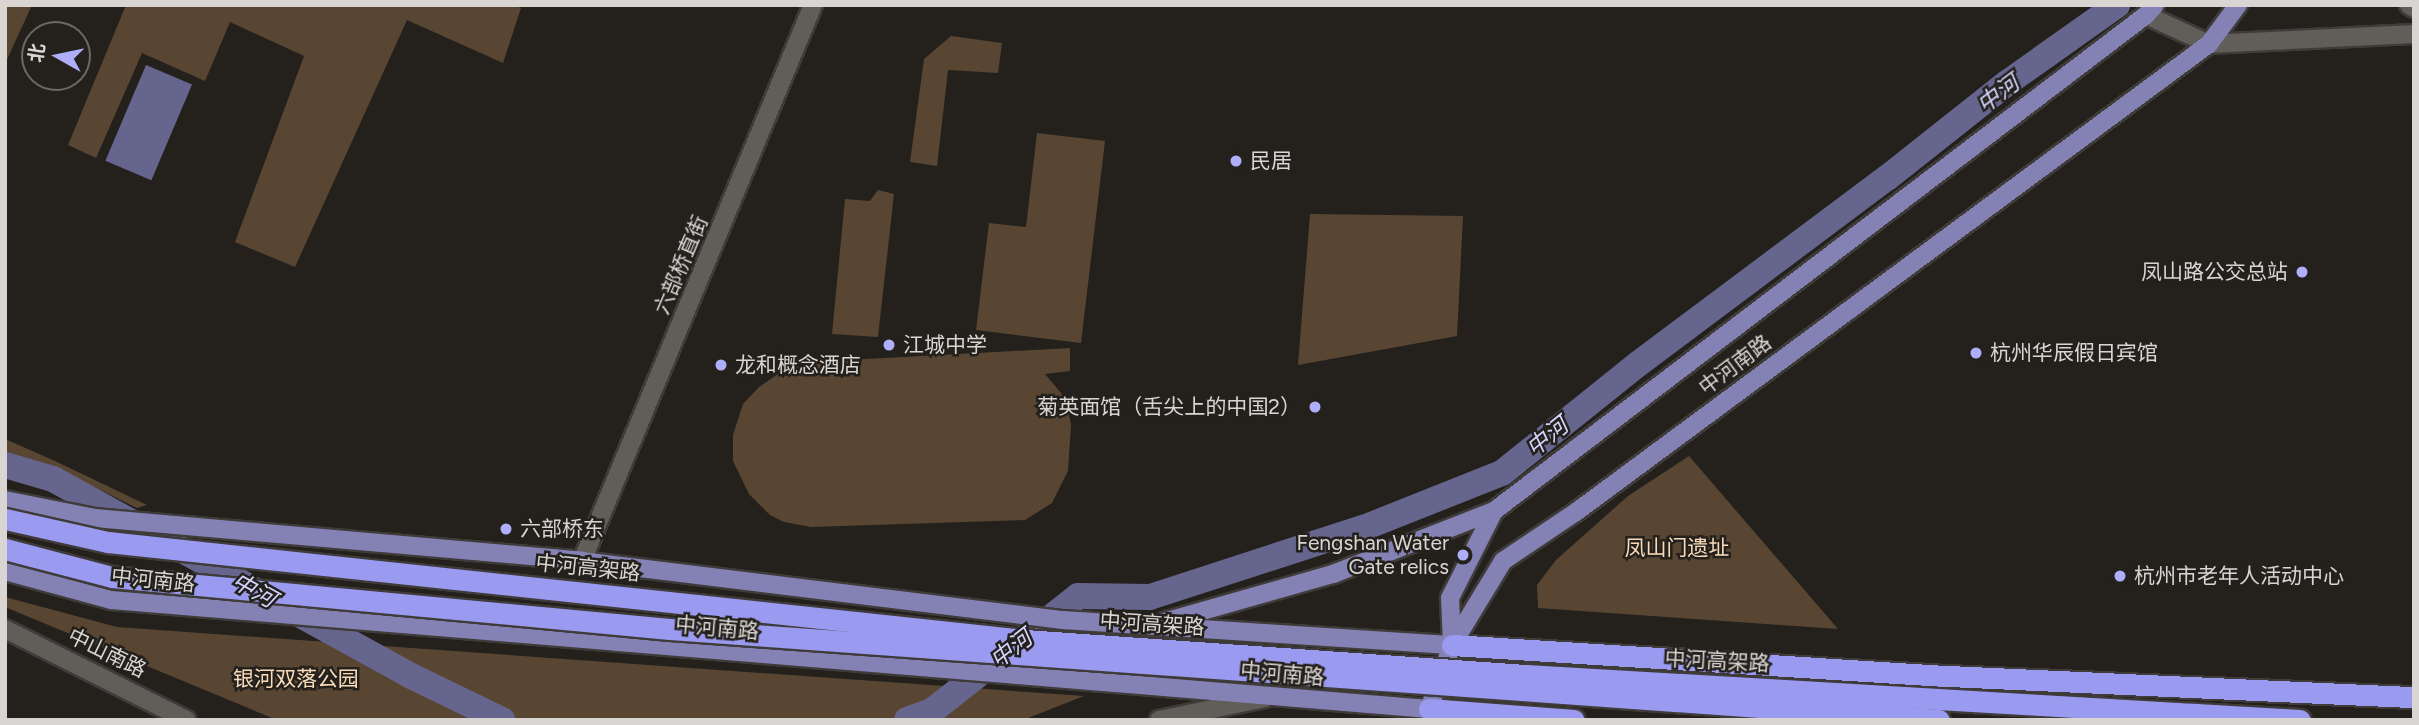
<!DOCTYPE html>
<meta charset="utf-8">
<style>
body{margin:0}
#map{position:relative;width:2419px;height:725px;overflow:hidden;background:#24211d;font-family:Figtree,"Noto Sans SC",sans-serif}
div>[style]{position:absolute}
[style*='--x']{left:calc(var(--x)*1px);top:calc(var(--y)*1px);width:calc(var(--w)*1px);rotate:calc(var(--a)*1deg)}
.green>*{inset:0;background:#584632}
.water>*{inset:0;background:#65658e;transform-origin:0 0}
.canal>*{height:26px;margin:-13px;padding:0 13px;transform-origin:13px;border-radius:13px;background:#65658e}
.roads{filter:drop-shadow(2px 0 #3e3b39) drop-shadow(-2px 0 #3e3b39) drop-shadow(0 2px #3e3b39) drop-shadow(0 -2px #3e3b39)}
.minor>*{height:18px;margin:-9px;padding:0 9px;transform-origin:9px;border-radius:9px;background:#615d59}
.major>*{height:18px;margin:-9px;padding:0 9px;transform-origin:9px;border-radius:9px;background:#8482b4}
.highway>*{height:21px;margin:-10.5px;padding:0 10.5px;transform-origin:10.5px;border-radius:10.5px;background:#9b9af1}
.bridges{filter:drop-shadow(2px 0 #3e3b39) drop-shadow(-2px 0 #3e3b39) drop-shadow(0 2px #3e3b39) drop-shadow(0 -2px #3e3b39)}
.highway-bridge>*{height:21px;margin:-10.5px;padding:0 10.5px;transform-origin:10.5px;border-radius:10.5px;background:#9b9af1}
.dots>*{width:19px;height:19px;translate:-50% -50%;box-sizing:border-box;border:4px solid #24211d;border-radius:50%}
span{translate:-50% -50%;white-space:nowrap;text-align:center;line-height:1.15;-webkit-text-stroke:5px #24211d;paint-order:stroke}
.poi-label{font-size:21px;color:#d8d5d3}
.left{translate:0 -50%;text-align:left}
.right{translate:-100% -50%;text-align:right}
.street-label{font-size:21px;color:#d8d5d3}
.park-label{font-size:21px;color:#fadbb9}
.water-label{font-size:23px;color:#d3d5fe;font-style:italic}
.frame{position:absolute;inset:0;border:7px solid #d8d5d3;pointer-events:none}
.north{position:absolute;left:21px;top:21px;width:70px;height:70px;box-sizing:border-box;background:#24211d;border:2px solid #6c6966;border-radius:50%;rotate:279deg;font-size:19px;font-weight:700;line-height:28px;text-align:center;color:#d8d5d3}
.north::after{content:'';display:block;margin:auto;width:24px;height:32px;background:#aeaefa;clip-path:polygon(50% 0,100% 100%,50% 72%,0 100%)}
</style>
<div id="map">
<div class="green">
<div style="clip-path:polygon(5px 5px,32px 5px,5px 64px)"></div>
<div style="clip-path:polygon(126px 5px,513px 5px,521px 8px,503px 63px,407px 20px,295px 267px,235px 242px,304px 56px,230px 22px,205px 81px,142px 53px,96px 158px,68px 145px)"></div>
<div style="clip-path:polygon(951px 36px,1002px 43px,998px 73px,948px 70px,937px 166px,910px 162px,924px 59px)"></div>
<div style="clip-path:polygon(1037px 133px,1105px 141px,1081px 343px,976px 330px,989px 223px,1026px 227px)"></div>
<div style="clip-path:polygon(878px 190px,894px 194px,878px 337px,832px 334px,845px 199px,870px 201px)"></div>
<div style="clip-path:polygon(1310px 214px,1463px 216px,1457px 336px,1298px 365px)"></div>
<div style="clip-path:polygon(1070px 348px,1070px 371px,1045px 374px,1061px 393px,1067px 406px,1071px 425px,1068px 471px,1052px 503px,1025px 520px,811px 527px,784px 522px,770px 515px,749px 494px,733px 461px,733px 435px,743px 404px,759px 387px,788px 367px,813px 362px)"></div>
<div style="clip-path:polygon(5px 439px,55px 461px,147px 505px,137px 508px,80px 480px,5px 453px)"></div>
<div style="clip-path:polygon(1689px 456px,1838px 629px,1538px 608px,1537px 585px,1556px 560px,1628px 496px)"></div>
<div style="clip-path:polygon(5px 597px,117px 627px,1084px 696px,1023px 720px,277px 720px,5px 607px)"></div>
</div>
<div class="water">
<div style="left:146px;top:65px;width:50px;height:104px;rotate:23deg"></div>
</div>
<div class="canal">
<div style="--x:5;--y:465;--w:50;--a:16.3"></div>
<div style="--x:53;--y:479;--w:404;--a:28.8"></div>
<div style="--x:407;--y:674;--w:106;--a:25.8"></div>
<div style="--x:907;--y:720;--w:27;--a:-20"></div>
<div style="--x:932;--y:711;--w:186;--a:-38.2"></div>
<div style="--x:1078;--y:596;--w:72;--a:0.8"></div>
<div style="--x:1150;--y:597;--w:232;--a:-18"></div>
<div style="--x:1371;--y:525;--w:141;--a:-21.7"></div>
<div style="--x:1502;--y:473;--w:174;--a:-38.7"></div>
<div style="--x:1638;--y:364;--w:311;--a:-36.8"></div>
<div style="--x:1887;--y:178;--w:153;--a:-38.4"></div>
<div style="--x:2007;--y:83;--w:135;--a:-35.3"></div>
</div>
<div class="roads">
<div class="minor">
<div style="--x:2409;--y:5;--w:6;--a:31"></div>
<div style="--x:2146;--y:15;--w:69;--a:24.7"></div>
<div style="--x:2209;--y:44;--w:205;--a:-2.8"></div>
<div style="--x:582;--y:561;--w:602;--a:-67.44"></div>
<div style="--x:5;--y:629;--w:203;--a:26.6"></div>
<div style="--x:1159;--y:720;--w:108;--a:-11.7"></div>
</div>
<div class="major">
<div style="--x:5;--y:500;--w:92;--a:11.3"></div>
<div style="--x:95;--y:518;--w:489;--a:5"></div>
<div style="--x:582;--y:561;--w:486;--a:7"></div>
<div style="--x:1064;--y:620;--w:389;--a:3.7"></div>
<div style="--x:5;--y:571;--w:110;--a:15.3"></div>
<div style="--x:111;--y:600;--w:1322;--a:4.73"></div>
<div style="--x:1429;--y:709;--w:68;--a:-70.2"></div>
<div style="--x:1452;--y:645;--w:47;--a:-92.4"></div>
<div style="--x:1450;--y:598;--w:97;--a:-63.2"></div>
<div style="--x:1164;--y:622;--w:176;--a:-15.9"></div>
<div style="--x:1333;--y:574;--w:173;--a:-21.4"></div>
<div style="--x:1494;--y:511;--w:819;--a:-37.26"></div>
<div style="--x:2146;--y:15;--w:13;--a:-48"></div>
<div style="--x:1452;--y:645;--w:98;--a:-58.7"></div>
<div style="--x:1503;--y:561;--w:88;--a:-33.9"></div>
<div style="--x:1576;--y:512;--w:787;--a:-36.48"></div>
<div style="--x:2209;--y:44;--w:49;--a:-53.4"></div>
</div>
<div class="highway">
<div style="--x:1452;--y:645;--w:497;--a:3.6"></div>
<div style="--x:1948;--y:676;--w:466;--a:2.6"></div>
<div style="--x:1429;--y:709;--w:145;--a:4.3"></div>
</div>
</div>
<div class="bridges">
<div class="highway-bridge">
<div style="--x:5;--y:519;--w:106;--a:12.6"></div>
<div style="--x:108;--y:542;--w:922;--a:6.1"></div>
<div style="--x:1025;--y:640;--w:502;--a:4"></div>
<div style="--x:1526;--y:675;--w:775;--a:3.33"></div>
<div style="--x:5;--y:549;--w:111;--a:14.7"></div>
<div style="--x:112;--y:577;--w:560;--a:5.32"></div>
<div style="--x:670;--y:629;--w:1272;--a:4.1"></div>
</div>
</div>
<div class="dots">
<div style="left:1236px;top:161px;background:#aeaefa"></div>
<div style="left:2302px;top:272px;background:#aeaefa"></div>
<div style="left:889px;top:345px;background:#aeaefa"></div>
<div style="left:1976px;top:353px;background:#aeaefa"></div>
<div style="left:721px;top:365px;background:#aeaefa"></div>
<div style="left:1315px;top:407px;background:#aeaefa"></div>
<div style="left:506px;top:529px;background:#aeaefa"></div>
<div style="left:1463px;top:555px;background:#aeaefa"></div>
<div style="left:2120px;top:576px;background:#aeaefa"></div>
</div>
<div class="poi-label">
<span class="left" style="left:1250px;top:161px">民居</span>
<span class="right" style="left:2288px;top:272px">凤山路公交总站</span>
<span class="left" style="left:903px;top:345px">江城中学</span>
<span class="left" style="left:1990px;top:353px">杭州华辰假日宾馆</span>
<span class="left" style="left:735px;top:365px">龙和概念酒店</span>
<span class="right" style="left:1301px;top:407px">菊英面馆（舌尖上的中国2）</span>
<span class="left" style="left:520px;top:529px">六部桥东</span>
<span class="right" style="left:1449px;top:555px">Fengshan Water<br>Gate relics</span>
<span class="left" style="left:2134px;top:576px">杭州市老年人活动中心</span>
</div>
<div class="street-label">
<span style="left:681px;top:265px;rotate:-67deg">六部桥直街</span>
<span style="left:1735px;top:365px;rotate:-37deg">中河南路</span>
<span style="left:588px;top:568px;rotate:6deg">中河高架路</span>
<span style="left:153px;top:580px;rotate:6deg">中河南路</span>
<span style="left:1152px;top:624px;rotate:4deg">中河高架路</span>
<span style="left:717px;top:628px;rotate:5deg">中河南路</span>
<span style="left:107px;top:653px;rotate:26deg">中山南路</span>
<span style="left:1717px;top:661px;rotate:3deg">中河高架路</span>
<span style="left:1282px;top:674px;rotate:5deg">中河南路</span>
</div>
<div class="park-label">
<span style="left:1677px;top:548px">凤山门遗址</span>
<span style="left:296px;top:679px">银河双落公园</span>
</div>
<div class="water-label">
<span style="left:1998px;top:94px;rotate:-37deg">中河</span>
<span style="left:1547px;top:437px;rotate:-39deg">中河</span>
<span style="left:254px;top:590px;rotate:29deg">中河</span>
<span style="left:1011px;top:649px;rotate:-38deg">中河</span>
</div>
<div class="frame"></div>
<div class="north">北</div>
</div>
